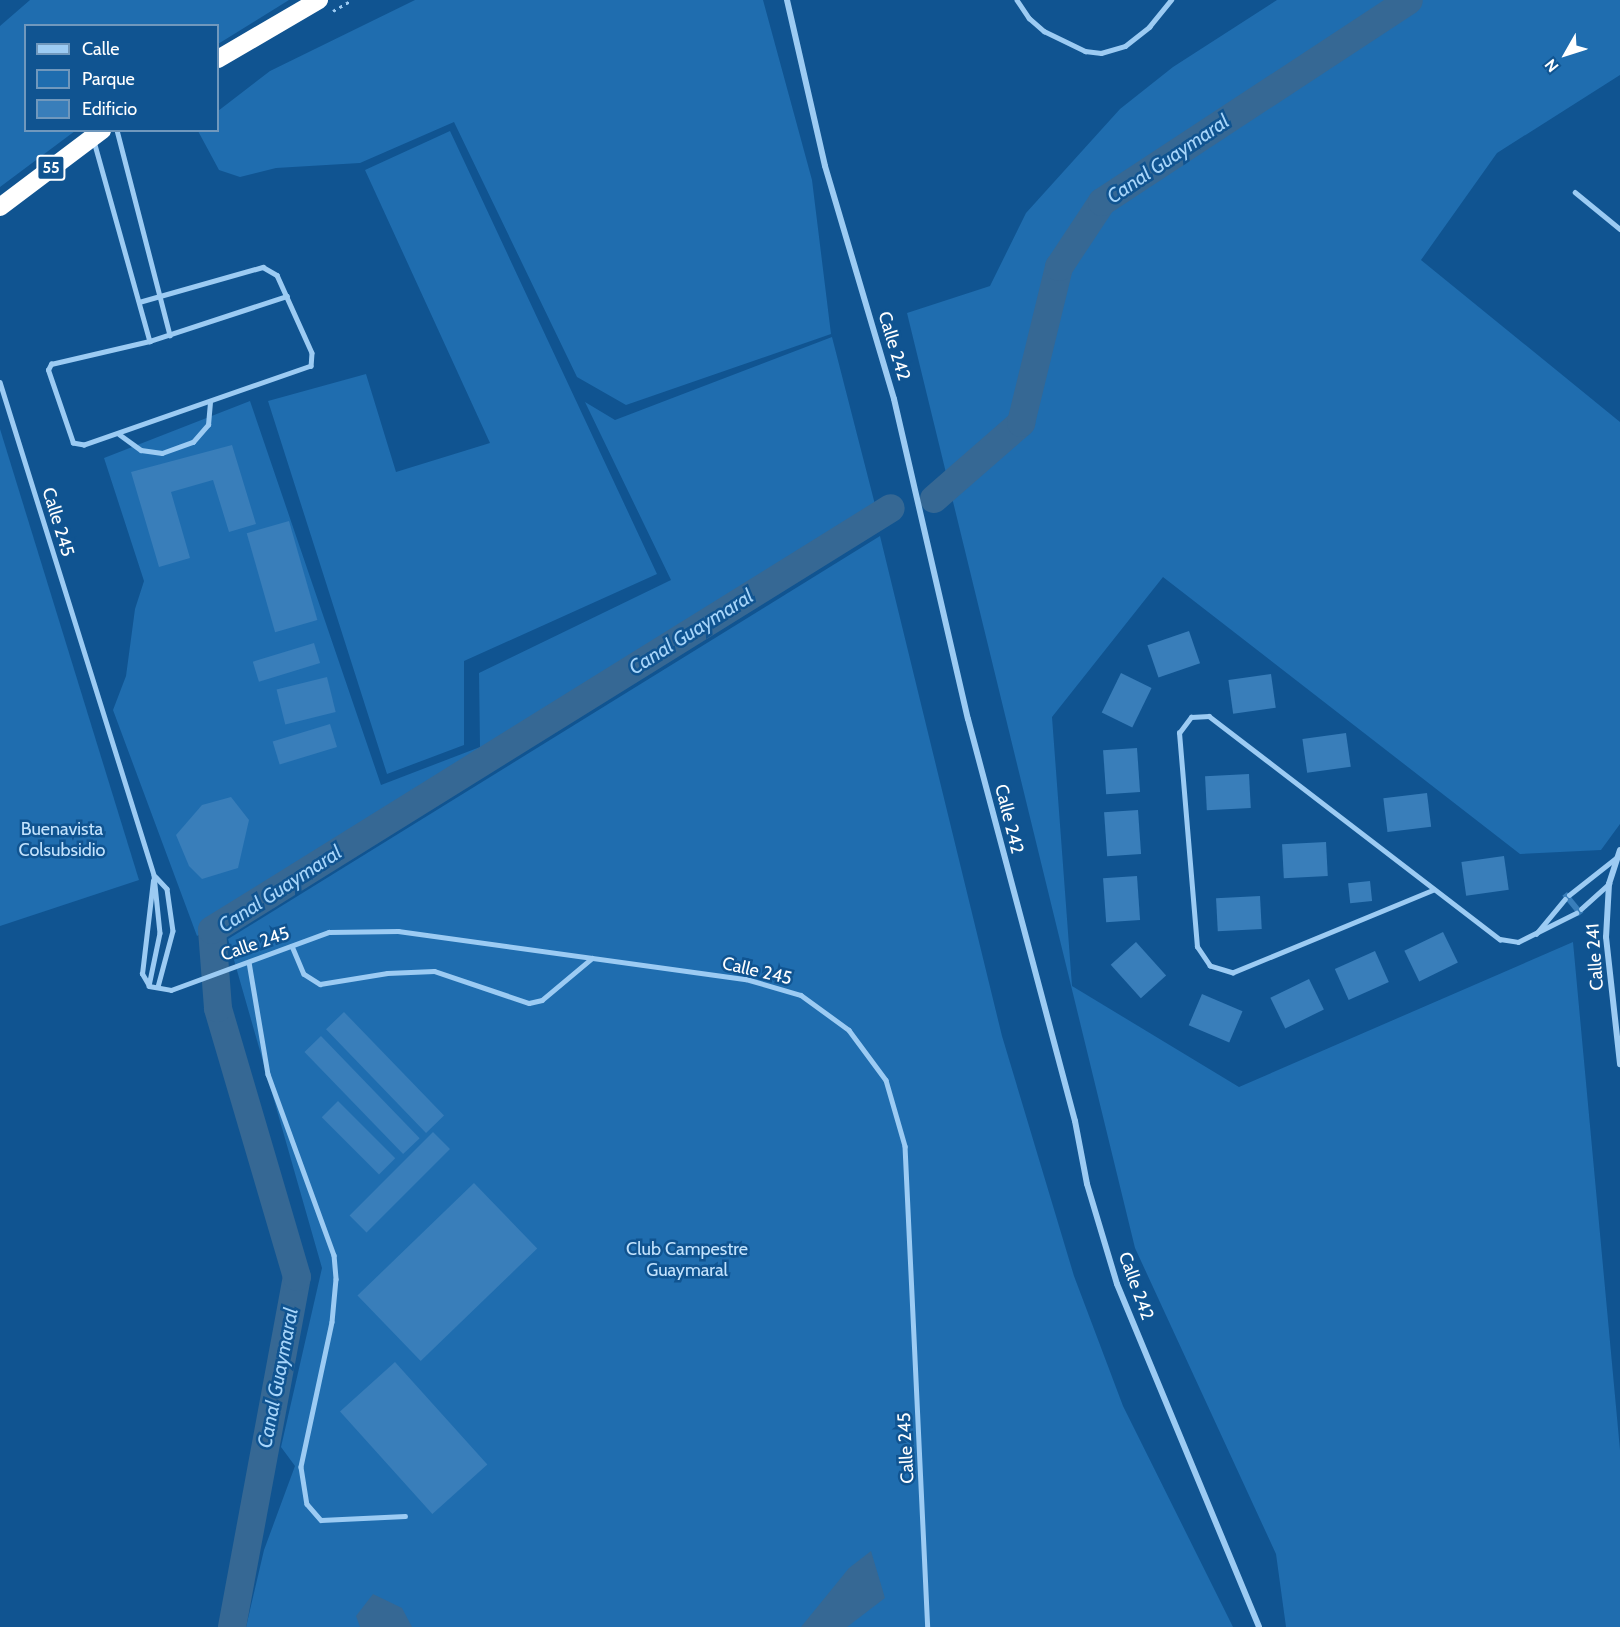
<!DOCTYPE html>
<style>
body{margin:0}
#map{position:relative;width:1620px;height:1627px;overflow:hidden;background:#105491;font-family:Cabin,sans-serif}
div>[style]{position:absolute}
[style*='--x']{left:calc(var(--x)*1px);top:calc(var(--y)*1px);width:calc(var(--w)*1px);rotate:calc(var(--a)*1deg)}
.green>*{inset:0;background:#1f6daf}
.water>*{inset:0;background:#366894}
.river>*{height:28px;margin:-14px;padding:0 14px;transform-origin:14px;border-radius:14px;background:#366894}
.building>*{inset:0;background:#397eba;transform-origin:0 0}
.path>*{height:3px;margin-top:-1.5px;transform-origin:0;background:repeating-linear-gradient(90deg,#9ccbf3 0 3px,transparent 0 7.5px)}
.lane>*{height:4.5px;margin:-2.25px;padding:0 2.25px;transform-origin:2.25px;border-radius:2.25px;background:#9ccbf3}
.street>*{height:6px;margin:-3px;padding:0 3px;transform-origin:3px;border-radius:3px;background:#9ccbf3}
.highway>*{height:18px;margin:-9px;padding:0 9px;transform-origin:9px;border-radius:9px;background:#fff}
span{translate:-50% -50%;white-space:nowrap;text-align:center;line-height:1.15;-webkit-text-stroke:5px #105491;paint-order:stroke}
.shield-label span{padding:2px 4px;background:#105491;border:2px solid;border-radius:4px;-webkit-text-stroke-width:0}
.shield-label{font-size:16px;color:#fff;font-weight:700}
.street-label{font-size:18px;color:#fff}
.park-label{font-size:18px;color:#c3e3fd}
.water-label{font-size:20px;color:#a7d5fa;font-style:italic}
.legend{position:absolute;left:24px;top:24px;width:195px;height:108px;box-sizing:border-box;background:#105491;border:2px solid #7098bd;margin:0;padding:8px 10px;list-style:none;font-size:18px;color:#fff}
.legend li{display:flex;align-items:center;gap:12px;height:30px}
.legend b{width:30px;border:2px solid #7098bd}
.north{position:absolute;left:1536px;top:24px;width:60px;height:60px;-webkit-text-stroke:4px #105491;paint-order:stroke;rotate:231deg;font-size:16px;font-weight:700;line-height:24px;text-align:center;color:#fff}
.north::after{content:'';display:block;margin:auto;width:21px;height:27px;background:#fff;clip-path:polygon(50% 0,100% 100%,50% 72%,0 100%)}
</style>
<div id="map">
<div class="green">
<div style="clip-path:polygon(30px 0,289px 0,218px 44px,218px 26px,26px 26px,26px 130px,75px 131px,0 187px,0 26px)"></div>
<div style="clip-path:polygon(415px 0,763px 0,812px 180px,831px 334px,626px 405px,577px 377px,454px 122px,360px 163px,276px 168px,240px 177px,219px 170px,198px 131px,218px 130px,218px 111px,270px 71px)"></div>
<div style="clip-path:polygon(1277px 0,1620px 0,1620px 75px,1497px 153px,1421px 260px,1620px 422px,1620px 824px,1601px 850px,1520px 854px,1163px 577px,1052px 717px,1072px 986px,1239px 1087px,1573px 942px,1620px 1450px,1620px 1627px,1286px 1627px,1276px 1554px,1135px 1248px,907px 313px,990px 286px,1026px 213px,1120px 109px,1173px 67px)"></div>
<div style="clip-path:polygon(450px 131px,657px 574px,464px 661px,464px 745px,387px 774px,268px 401px,366px 374px,396px 472px,490px 443px,365px 170px)"></div>
<div style="clip-path:polygon(832px 337px,880px 524px,197px 936px,113px 710px,126px 676px,135px 609px,144px 581px,104px 458px,250px 401px,381px 785px,480px 747px,479px 673px,671px 580px,585px 402px,615px 420px)"></div>
<div style="clip-path:polygon(0 429px,139px 880px,0 926px)"></div>
<div style="clip-path:polygon(880px 536px,1002px 1036px,1074px 1276px,1123px 1406px,1233px 1627px,246px 1627px,264px 1550px,295px 1466px,281px 1447px,322px 1268px,228px 939px)"></div>
</div>
<div class="water">
<div style="clip-path:polygon(871px 1551px,885px 1598px,847px 1627px,801px 1627px,849px 1568px)"></div>
<div style="clip-path:polygon(373px 1594px,402px 1608px,412px 1627px,360px 1627px,356px 1616px)"></div>
</div>
<div class="river">
<div style="--x:934;--y:499;--w:116;--a:-41.1"></div>
<div style="--x:1021;--y:423;--w:161;--a:-76.3"></div>
<div style="--x:1059;--y:267;--w:78;--a:-56.5"></div>
<div style="--x:1102;--y:202;--w:367;--a:-33.3"></div>
<div style="--x:232;--y:1627;--w:356;--a:-79.5"></div>
<div style="--x:297;--y:1277;--w:280;--a:-106.4"></div>
<div style="--x:218;--y:1008;--w:78;--a:-94.4"></div>
<div style="--x:212;--y:930;--w:799;--a:-31.86"></div>
</div>
<div class="building">
<div style="clip-path:polygon(232px 445px,256px 524px,229px 532px,213px 480px,171px 492px,190px 558px,159px 567px,131px 472px)"></div>
<div style="left:289px;top:521px;width:103px;height:44px;rotate:74deg"></div>
<div style="left:1189px;top:631px;width:34px;height:44px;rotate:71deg"></div>
<div style="left:314px;top:643px;width:21px;height:64px;rotate:73deg"></div>
<div style="left:1121px;top:673px;width:34px;height:44px;rotate:26deg"></div>
<div style="left:1271px;top:674px;width:34px;height:43px;rotate:82deg"></div>
<div style="left:327px;top:677px;width:36px;height:52px;rotate:76deg"></div>
<div style="left:330px;top:724px;width:24px;height:60px;rotate:73deg"></div>
<div style="left:1346px;top:733px;width:34px;height:44px;rotate:82deg"></div>
<div style="left:1137px;top:748px;width:44px;height:34px;rotate:86deg"></div>
<div style="left:1249px;top:774px;width:34px;height:44px;rotate:87deg"></div>
<div style="left:1427px;top:793px;width:34px;height:44px;rotate:83deg"></div>
<div style="clip-path:polygon(231px 797px,249px 820px,238px 868px,202px 879px,189px 866px,176px 835px,202px 805px)"></div>
<div style="left:1138px;top:810px;width:44px;height:34px;rotate:86deg"></div>
<div style="left:1326px;top:842px;width:34px;height:44px;rotate:87deg"></div>
<div style="left:1504px;top:856px;width:34px;height:43px;rotate:82deg"></div>
<div style="left:1137px;top:876px;width:44px;height:34px;rotate:86deg"></div>
<div style="left:1370px;top:881px;width:20px;height:22px;rotate:84deg"></div>
<div style="left:1567px;top:892px;width:26px;height:6px;rotate:51deg"></div>
<div style="left:1260px;top:896px;width:33px;height:44px;rotate:87deg"></div>
<div style="left:1443px;top:932px;width:34px;height:43px;rotate:64deg"></div>
<div style="left:1136px;top:942px;width:45px;height:34px;rotate:48deg"></div>
<div style="left:1375px;top:951px;width:34px;height:44px;rotate:66deg"></div>
<div style="left:1309px;top:979px;width:34px;height:43px;rotate:64deg"></div>
<div style="left:1202px;top:994px;width:44px;height:34px;rotate:23deg"></div>
<div style="left:344px;top:1012px;width:144px;height:25px;rotate:46deg"></div>
<div style="left:321px;top:1036px;width:142px;height:23px;rotate:46deg"></div>
<div style="left:338px;top:1101px;width:81px;height:23px;rotate:45deg"></div>
<div style="left:433px;top:1132px;width:24px;height:118px;rotate:45deg"></div>
<div style="left:474px;top:1183px;width:91px;height:162px;rotate:46deg"></div>
<div style="left:395px;top:1362px;width:138px;height:74px;rotate:48deg"></div>
</div>
<div class="path">
<div style="--x:333;--y:11;--w:22;--a:-30"></div>
</div>
<div class="lane">
<div style="--x:1017;--y:0;--w:22;--a:56"></div>
<div style="--x:1029;--y:18;--w:20;--a:41"></div>
<div style="--x:1044;--y:31;--w:46;--a:26"></div>
<div style="--x:1085;--y:51;--w:16;--a:7"></div>
<div style="--x:1101;--y:53;--w:25;--a:-16"></div>
<div style="--x:1125;--y:46;--w:31;--a:-38"></div>
<div style="--x:1149;--y:27;--w:35;--a:-51"></div>
<div style="--x:117;--y:130;--w:212;--a:75.5"></div>
<div style="--x:94;--y:141;--w:208;--a:74.4"></div>
<div style="--x:1575;--y:192;--w:58;--a:39.4"></div>
<div style="--x:139;--y:302;--w:129;--a:-15.8"></div>
<div style="--x:263;--y:267;--w:16;--a:30"></div>
<div style="--x:277;--y:275;--w:85;--a:65.8"></div>
<div style="--x:312;--y:353;--w:13;--a:94"></div>
<div style="--x:311;--y:366;--w:240;--a:160.8"></div>
<div style="--x:84;--y:445;--w:11;--a:-170"></div>
<div style="--x:73;--y:443;--w:77;--a:-108.9"></div>
<div style="--x:48;--y:370;--w:7;--a:-63"></div>
<div style="--x:51;--y:364;--w:102;--a:-13.1"></div>
<div style="--x:150;--y:341;--w:144;--a:-18.2"></div>
<div style="--x:0;--y:382;--w:516;--a:72.65"></div>
<div style="--x:154;--y:875;--w:58;--a:84.1"></div>
<div style="--x:160;--y:933;--w:54;--a:101.7"></div>
<div style="--x:149;--y:986;--w:22;--a:10"></div>
<div style="--x:171;--y:990;--w:168;--a:-20.2"></div>
<div style="--x:329;--y:932;--w:69;--a:-0.8"></div>
<div style="--x:398;--y:931;--w:351;--a:7.9"></div>
<div style="--x:746;--y:979;--w:57;--a:16.2"></div>
<div style="--x:801;--y:995;--w:59;--a:36.1"></div>
<div style="--x:849;--y:1030;--w:62;--a:53.5"></div>
<div style="--x:886;--y:1080;--w:69;--a:73.9"></div>
<div style="--x:905;--y:1146;--w:482;--a:87.3"></div>
<div style="--x:119;--y:434;--w:27;--a:36"></div>
<div style="--x:141;--y:450;--w:21;--a:8"></div>
<div style="--x:162;--y:453;--w:33;--a:-20"></div>
<div style="--x:193;--y:442;--w:23;--a:-49"></div>
<div style="--x:208;--y:425;--w:22;--a:-85"></div>
<div style="--x:156;--y:877;--w:16;--a:47"></div>
<div style="--x:167;--y:889;--w:42;--a:81.9"></div>
<div style="--x:173;--y:931;--w:58;--a:105"></div>
<div style="--x:1434;--y:890;--w:217;--a:157.6"></div>
<div style="--x:1233;--y:973;--w:24;--a:-163"></div>
<div style="--x:1210;--y:966;--w:23;--a:-124"></div>
<div style="--x:1197;--y:947;--w:215;--a:-94.8"></div>
<div style="--x:1179;--y:733;--w:20;--a:-53"></div>
<div style="--x:1191;--y:717;--w:18;--a:-3"></div>
<div style="--x:1209;--y:716;--w:367;--a:37.5"></div>
<div style="--x:1500;--y:939;--w:18;--a:9"></div>
<div style="--x:1518;--y:942;--w:65;--a:-26.6"></div>
<div style="--x:1569;--y:895;--w:60;--a:-38.2"></div>
<div style="--x:1581;--y:909;--w:38;--a:-42"></div>
<div style="--x:1536;--y:934;--w:45;--a:-50.4"></div>
<div style="--x:292;--y:946;--w:30;--a:67"></div>
<div style="--x:304;--y:974;--w:19;--a:32"></div>
<div style="--x:320;--y:984;--w:68;--a:-9.3"></div>
<div style="--x:387;--y:973;--w:47;--a:-2.4"></div>
<div style="--x:434;--y:971;--w:100;--a:18.6"></div>
<div style="--x:529;--y:1003;--w:13;--a:-13"></div>
<div style="--x:542;--y:1000;--w:65;--a:-40"></div>
<div style="--x:249;--y:962;--w:114;--a:80.4"></div>
<div style="--x:268;--y:1074;--w:193;--a:70"></div>
<div style="--x:334;--y:1255;--w:24;--a:85"></div>
<div style="--x:336;--y:1279;--w:43;--a:95.3"></div>
<div style="--x:332;--y:1322;--w:148;--a:102.1"></div>
<div style="--x:301;--y:1467;--w:37;--a:81"></div>
<div style="--x:307;--y:1504;--w:21;--a:49"></div>
<div style="--x:321;--y:1520;--w:84;--a:-2.7"></div>
<div style="--x:149;--y:986;--w:14;--a:-120"></div>
<div style="--x:142;--y:974;--w:94;--a:-83.3"></div>
</div>
<div class="street">
<div style="--x:787;--y:0;--w:170;--a:77.1"></div>
<div style="--x:825;--y:166;--w:243;--a:73.5"></div>
<div style="--x:894;--y:399;--w:328;--a:77"></div>
<div style="--x:968;--y:719;--w:416;--a:75.1"></div>
<div style="--x:1075;--y:1121;--w:64;--a:79.2"></div>
<div style="--x:1087;--y:1184;--w:104;--a:73.3"></div>
<div style="--x:1117;--y:1284;--w:371;--a:67.5"></div>
<div style="--x:1620;--y:850;--w:36;--a:108"></div>
<div style="--x:1609;--y:884;--w:53;--a:93.2"></div>
<div style="--x:1606;--y:937;--w:128;--a:83.7"></div>
</div>
<div class="highway">
<div style="--x:218;--y:59;--w:117;--a:-30.3"></div>
<div style="--x:0;--y:207;--w:128;--a:-37"></div>
</div>
<div class="shield-label">
<span style="left:51px;top:168px">55</span>
</div>
<div class="street-label">
<span style="left:894px;top:346px;rotate:73deg">Calle 242</span>
<span style="left:58px;top:522px;rotate:73deg">Calle 245</span>
<span style="left:1009px;top:819px;rotate:76deg">Calle 242</span>
<span style="left:255px;top:944px;rotate:-19deg">Calle 245</span>
<span style="left:1595px;top:957px;rotate:-94deg">Calle 241</span>
<span style="left:757px;top:971px;rotate:13deg">Calle 245</span>
<span style="left:1136px;top:1286px;rotate:70deg">Calle 242</span>
<span style="left:906px;top:1448px;rotate:-93deg">Calle 245</span>
</div>
<div class="park-label">
<span style="left:62px;top:840px">Buenavista<br>Colsubsidio</span>
<span style="left:687px;top:1260px">Club Campestre<br>Guaymaral</span>
</div>
<div class="water-label">
<span style="left:1168px;top:159px;rotate:-34deg">Canal Guaymaral</span>
<span style="left:691px;top:632px;rotate:-32deg">Canal Guaymaral</span>
<span style="left:280px;top:889px;rotate:-33deg">Canal Guaymaral</span>
<span style="left:278px;top:1378px;rotate:-79deg">Canal Guaymaral</span>
</div>
<ul class="legend">
<li><b style="height:8px;background:#9ccbf3"></b>Calle</li>
<li><b style="height:16px;background:#1f6daf"></b>Parque</li>
<li><b style="height:16px;background:#397eba"></b>Edificio</li>
</ul>
<div class="north">N</div>
</div>
